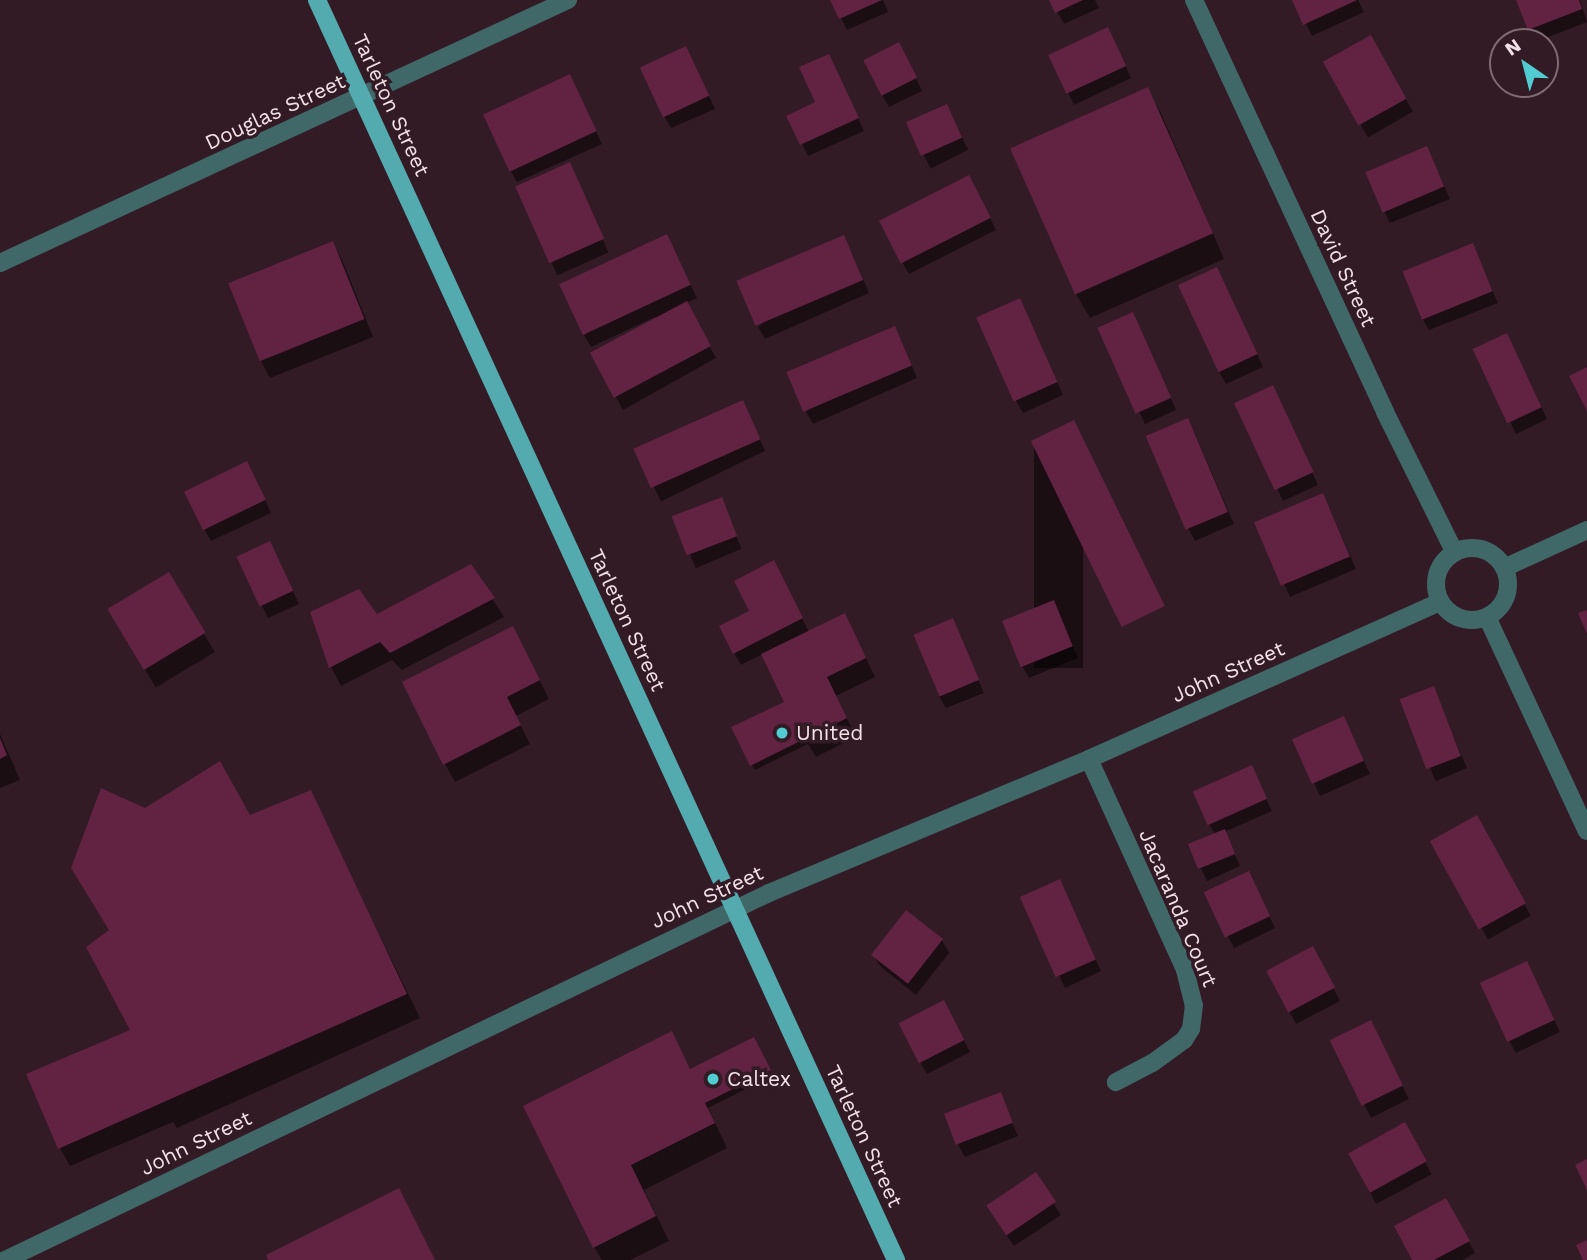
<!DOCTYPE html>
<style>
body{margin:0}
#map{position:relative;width:1587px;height:1260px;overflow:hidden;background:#331b25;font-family:"Work Sans",sans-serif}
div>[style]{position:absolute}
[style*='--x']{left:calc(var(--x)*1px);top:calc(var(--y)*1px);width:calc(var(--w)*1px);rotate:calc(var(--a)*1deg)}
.shadow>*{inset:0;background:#0007;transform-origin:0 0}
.building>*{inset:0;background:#622241;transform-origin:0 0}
.minor>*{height:18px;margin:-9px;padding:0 9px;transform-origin:9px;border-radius:9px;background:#406869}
.minor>.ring{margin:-9px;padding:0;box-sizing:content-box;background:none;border:18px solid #406869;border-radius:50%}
.major>*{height:18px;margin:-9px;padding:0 9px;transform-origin:9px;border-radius:9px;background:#54abaf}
.dots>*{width:19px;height:19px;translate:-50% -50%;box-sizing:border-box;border:4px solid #331b25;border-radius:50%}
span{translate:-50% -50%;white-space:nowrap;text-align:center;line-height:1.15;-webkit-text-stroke:7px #331b25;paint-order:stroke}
.street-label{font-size:21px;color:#f3e1e8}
.poi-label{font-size:21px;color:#f3e1e8}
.left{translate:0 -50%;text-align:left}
.north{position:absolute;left:1489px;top:28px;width:70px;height:70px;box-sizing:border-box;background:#331b25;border:2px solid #806a73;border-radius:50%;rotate:325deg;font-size:19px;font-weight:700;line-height:28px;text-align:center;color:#f3e1e8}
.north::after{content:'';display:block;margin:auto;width:24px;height:32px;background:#51ccd1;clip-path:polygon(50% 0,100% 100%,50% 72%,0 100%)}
</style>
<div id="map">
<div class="shadow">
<div style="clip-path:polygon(832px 0,883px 0,888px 12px,847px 30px)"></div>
<div style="clip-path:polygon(1051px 0,1095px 0,1099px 8px,1064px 24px)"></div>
<div style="clip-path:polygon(1294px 0,1358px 0,1364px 12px,1312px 36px)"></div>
<div style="clip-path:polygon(1518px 0,1580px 0,1587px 22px,1536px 42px)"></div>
<div style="left:1370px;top:37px;width:86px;height:52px;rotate:60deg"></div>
<div style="clip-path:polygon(1114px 41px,1131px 78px,1074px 105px,1068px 93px)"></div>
<div style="clip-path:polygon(686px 48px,715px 109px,671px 128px,664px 116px)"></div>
<div style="clip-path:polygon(906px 56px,922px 91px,889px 107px,882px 95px)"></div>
<div style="clip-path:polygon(835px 68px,864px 131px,808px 156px,788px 116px,817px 103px)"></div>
<div style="clip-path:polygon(570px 76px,602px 144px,517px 182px,510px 170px)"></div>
<div style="clip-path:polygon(1147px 89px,1161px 113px,1224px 259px,1090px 318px,1076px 294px,1012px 149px)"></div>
<div style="left:946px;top:106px;width:49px;height:42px;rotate:63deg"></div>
<div style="clip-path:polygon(1427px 148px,1450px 199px,1390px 223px,1384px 211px)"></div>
<div style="left:569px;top:164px;width:97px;height:56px;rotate:66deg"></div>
<div style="clip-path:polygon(976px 190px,996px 230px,909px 274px,902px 262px)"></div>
<div style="clip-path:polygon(333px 243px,343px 262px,373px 337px,270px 378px,260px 359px)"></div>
<div style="clip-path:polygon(1472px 245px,1498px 303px,1429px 330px,1422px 318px)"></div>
<div style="clip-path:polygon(673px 248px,697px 298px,686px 303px,716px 358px,623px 410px,593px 355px,657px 320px,655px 317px,591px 347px,584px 335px)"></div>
<div style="clip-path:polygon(850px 249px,869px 293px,765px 339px,758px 327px)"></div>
<div style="clip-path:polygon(1223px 281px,1263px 367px,1226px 384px,1219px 372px)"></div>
<div style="clip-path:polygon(1026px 312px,1063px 395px,1023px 413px,1016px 401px)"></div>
<div style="clip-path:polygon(1139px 327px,1176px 410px,1145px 424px,1100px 329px)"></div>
<div style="clip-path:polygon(901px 340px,917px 378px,813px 424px,806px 412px)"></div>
<div style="clip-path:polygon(1513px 347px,1547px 419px,1516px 434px,1475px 350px)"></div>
<div style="clip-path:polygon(1279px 399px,1318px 485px,1283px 501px,1236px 404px)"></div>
<div style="left:742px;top:403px;width:53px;height:116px;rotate:64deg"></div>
<div style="clip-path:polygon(1194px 432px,1234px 524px,1195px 541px,1188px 528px)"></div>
<div style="left:1034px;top:441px;width:49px;height:227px"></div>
<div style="clip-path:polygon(254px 475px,271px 513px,211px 541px,204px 529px)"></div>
<div style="left:721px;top:500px;width:53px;height:50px;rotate:67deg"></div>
<div style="clip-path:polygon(1329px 507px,1356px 569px,1290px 597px,1257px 523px)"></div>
<div style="clip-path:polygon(276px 555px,299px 604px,268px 618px,238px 557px)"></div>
<div style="clip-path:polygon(471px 566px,504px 617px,402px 670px,392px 660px,341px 686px,331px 667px,313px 613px,376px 616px)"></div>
<div style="left:168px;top:574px;width:91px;height:69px;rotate:59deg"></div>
<div style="clip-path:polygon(780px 575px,809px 632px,854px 634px,875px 677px,836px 696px,856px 737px,816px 757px,808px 744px,755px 770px,752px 765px,791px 717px,763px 654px,741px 665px,734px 653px,752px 611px)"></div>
<div style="clip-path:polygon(1053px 602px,1078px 658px,1029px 678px,1022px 666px)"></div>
<div style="clip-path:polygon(953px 620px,984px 693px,946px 708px,939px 696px)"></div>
<div style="clip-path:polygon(523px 647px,549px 699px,516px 716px,530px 744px,455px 782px,445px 764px)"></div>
<div style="left:1433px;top:688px;width:87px;height:34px;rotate:67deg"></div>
<div style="clip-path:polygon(1350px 730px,1370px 774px,1320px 796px,1294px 740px)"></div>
<div style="clip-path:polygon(0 734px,20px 780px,0 788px)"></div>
<div style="clip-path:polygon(1251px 767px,1272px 811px,1224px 832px,1240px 866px,1207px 881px,1190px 846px,1216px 835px,1209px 824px)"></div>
<div style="clip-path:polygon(310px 793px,420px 1018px,177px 1128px,173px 1122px,70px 1166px,60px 1148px,132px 1031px,111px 931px,145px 810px,250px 817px)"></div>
<div style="left:1476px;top:817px;width:113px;height:49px;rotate:61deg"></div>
<div style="clip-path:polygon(1255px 886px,1275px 928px,1234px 948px,1206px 893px)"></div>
<div style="clip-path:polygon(1066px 894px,1101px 971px,1065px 988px,1022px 898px)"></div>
<div style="clip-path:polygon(942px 940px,949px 953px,916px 995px,881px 967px,873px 955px)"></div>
<div style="clip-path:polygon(1319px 961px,1340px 1001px,1296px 1024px,1268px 972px)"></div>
<div style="clip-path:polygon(1533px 975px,1560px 1032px,1516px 1053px,1509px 1041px)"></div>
<div style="clip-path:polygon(950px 1014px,970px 1052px,927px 1074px,920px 1062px)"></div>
<div style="clip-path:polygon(671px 1034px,691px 1071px,757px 1044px,772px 1076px,708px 1108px,727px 1148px,644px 1190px,669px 1241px,630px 1260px,602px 1260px,594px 1247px)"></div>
<div style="clip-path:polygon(1377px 1035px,1409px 1099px,1371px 1118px,1333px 1042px)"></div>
<div style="clip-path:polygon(1000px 1095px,1018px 1136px,965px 1157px,958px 1145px)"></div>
<div style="left:1405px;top:1124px;width:57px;height:63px;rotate:62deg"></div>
<div style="clip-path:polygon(1035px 1175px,1061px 1215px,1014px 1246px,995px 1218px)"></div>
<div style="clip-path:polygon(1446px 1200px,1475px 1253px,1463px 1260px,1414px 1260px)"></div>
</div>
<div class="building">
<div style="clip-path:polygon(830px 0,882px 0,839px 19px)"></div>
<div style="clip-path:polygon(1049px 0,1083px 0,1055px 13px)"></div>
<div style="clip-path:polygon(1292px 0,1357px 0,1303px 25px)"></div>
<div style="clip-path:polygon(1516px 0,1579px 0,1582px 9px,1528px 30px)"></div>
<div style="left:1108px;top:27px;width:43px;height:66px;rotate:65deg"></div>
<div style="left:1371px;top:35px;width:73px;height:55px;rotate:61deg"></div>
<div style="left:899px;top:42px;width:40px;height:40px;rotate:63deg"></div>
<div style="left:686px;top:46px;width:55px;height:51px;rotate:65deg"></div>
<div style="clip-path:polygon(829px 54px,859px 118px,800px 145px,786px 116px,815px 102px,799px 67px)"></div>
<div style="left:570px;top:74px;width:63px;height:96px;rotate:65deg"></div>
<div style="left:1148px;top:87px;width:160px;height:151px;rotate:66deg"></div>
<div style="left:947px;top:104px;width:37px;height:45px;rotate:66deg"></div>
<div style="left:1427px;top:146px;width:44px;height:67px;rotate:67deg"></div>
<div style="left:570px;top:162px;width:84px;height:60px;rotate:66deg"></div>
<div style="left:969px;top:175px;width:48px;height:101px;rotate:63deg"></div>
<div style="left:667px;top:234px;width:56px;height:119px;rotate:65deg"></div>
<div style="left:844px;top:235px;width:49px;height:117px;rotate:67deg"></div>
<div style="left:333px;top:241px;width:84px;height:113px;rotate:68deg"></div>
<div style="left:1473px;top:243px;width:52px;height:76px;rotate:68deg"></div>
<div style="left:1217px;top:267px;width:96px;height:43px;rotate:65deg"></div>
<div style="left:1020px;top:298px;width:92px;height:48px;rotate:66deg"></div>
<div style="left:687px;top:301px;width:51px;height:110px;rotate:62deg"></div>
<div style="left:1133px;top:312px;width:94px;height:39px;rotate:66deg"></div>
<div style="left:895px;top:326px;width:43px;height:118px;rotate:67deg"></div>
<div style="left:1507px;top:333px;width:82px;height:38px;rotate:65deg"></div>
<div style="clip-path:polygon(1587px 367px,1587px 411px,1569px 376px)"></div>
<div style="left:1273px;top:385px;width:96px;height:43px;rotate:65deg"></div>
<div style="left:743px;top:400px;width:43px;height:120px;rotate:66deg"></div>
<div style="left:1188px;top:418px;width:102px;height:46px;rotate:67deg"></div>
<div style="left:1074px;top:420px;width:207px;height:48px;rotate:64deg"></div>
<div style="left:247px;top:461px;width:43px;height:70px;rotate:64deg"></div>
<div style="left:1323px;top:493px;width:69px;height:75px;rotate:67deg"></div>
<div style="left:722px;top:497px;width:42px;height:54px;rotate:69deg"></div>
<div style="left:270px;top:541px;width:55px;height:37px;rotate:65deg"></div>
<div style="clip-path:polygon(774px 560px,803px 618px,733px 654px,719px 626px,749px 611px,734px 581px)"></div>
<div style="clip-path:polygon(471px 564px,495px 598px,390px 653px,380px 642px,329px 668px,310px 612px,359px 589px,377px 614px)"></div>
<div style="left:169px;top:572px;width:71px;height:72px;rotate:59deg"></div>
<div style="left:1054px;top:600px;width:50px;height:56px;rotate:68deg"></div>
<div style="clip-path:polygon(1587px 610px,1587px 634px,1578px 613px)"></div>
<div style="clip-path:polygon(845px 613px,866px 658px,827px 677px,847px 718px,750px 766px,731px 727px,784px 702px,761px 654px)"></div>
<div style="left:953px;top:618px;width:67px;height:43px;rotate:67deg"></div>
<div style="clip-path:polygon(513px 626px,540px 680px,507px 697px,521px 725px,443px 765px,402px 682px)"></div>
<div style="left:1434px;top:686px;width:75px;height:37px;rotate:69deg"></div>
<div style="left:1344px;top:716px;width:49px;height:57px;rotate:66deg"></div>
<div style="clip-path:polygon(0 738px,7px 755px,0 759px)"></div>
<div style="clip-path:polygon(220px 761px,250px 815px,311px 790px,407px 994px,58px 1149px,26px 1074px,130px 1030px,86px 947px,109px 930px,71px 868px,101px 788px,145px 808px)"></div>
<div style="left:1252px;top:765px;width:37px;height:65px;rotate:66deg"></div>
<div style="left:1477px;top:815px;width:101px;height:54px;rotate:61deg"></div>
<div style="left:1225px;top:829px;width:27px;height:40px;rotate:68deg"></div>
<div style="left:1249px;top:871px;width:50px;height:50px;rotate:65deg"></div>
<div style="left:1060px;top:879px;width:88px;height:44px;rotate:66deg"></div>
<div style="left:906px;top:910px;width:47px;height:57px;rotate:38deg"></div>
<div style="left:1313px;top:946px;width:47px;height:53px;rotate:62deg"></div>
<div style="left:1527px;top:961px;width:65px;height:52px;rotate:65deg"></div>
<div style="left:944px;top:1000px;width:45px;height:51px;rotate:63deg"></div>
<div style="left:1371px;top:1020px;width:73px;height:46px;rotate:64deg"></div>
<div style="clip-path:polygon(672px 1031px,690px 1069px,754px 1037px,771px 1070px,705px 1103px,715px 1123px,631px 1165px,656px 1216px,593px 1248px,523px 1106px)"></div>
<div style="left:1001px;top:1092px;width:33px;height:61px;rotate:69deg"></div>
<div style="left:1405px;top:1122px;width:45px;height:65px;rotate:61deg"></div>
<div style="clip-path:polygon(1587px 1159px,1587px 1190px,1575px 1165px)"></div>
<div style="left:1036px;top:1172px;width:36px;height:60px;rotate:56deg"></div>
<div style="clip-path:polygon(399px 1188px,435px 1260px,268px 1260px,266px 1255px)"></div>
<div style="clip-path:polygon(1446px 1198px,1470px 1241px,1434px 1260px,1412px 1260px,1394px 1226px)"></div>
<div style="clip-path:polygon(1587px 1240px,1587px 1260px,1583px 1260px,1576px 1245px)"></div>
</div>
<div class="minor">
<div style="--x:1194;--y:0;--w:454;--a:65.1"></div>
<div style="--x:1385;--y:412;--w:157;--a:63.6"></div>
<div style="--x:0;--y:263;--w:626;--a:-24.85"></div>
<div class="ring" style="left:1436px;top:548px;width:54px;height:54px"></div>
<div style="--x:1504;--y:568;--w:91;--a:-24.6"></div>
<div style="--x:1487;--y:617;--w:236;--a:65"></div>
<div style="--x:1089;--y:759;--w:232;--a:65.5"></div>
<div style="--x:1185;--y:970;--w:36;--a:76"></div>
<div style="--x:1194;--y:1005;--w:24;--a:97"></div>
<div style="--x:1191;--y:1029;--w:13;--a:122"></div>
<div style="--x:1184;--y:1040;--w:39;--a:144"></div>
<div style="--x:1152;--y:1063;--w:41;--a:152.2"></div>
<div style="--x:5;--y:1260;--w:848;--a:-25.66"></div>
<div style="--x:769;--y:893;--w:347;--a:-22.7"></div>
<div style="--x:1089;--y:759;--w:385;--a:-24.1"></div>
</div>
<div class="major">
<div style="--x:317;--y:0;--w:1387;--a:65.32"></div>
</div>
<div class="dots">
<div style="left:782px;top:733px;background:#51ccd1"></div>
<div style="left:713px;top:1079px;background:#51ccd1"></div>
</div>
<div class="street-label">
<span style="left:391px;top:105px;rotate:65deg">Tarleton Street</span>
<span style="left:275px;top:112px;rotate:-25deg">Douglas Street</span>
<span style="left:1343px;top:268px;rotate:65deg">David Street</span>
<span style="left:627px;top:620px;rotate:65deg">Tarleton Street</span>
<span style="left:1228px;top:672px;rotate:-24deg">John Street</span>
<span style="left:707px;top:897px;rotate:-25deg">John Street</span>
<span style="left:1178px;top:908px;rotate:67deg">Jacaranda Court</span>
<span style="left:864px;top:1136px;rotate:65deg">Tarleton Street</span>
<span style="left:196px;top:1143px;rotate:-26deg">John Street</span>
</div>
<div class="poi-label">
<span class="left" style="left:796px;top:733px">United</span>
<span class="left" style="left:727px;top:1079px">Caltex</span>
</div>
<div class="north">N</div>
</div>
